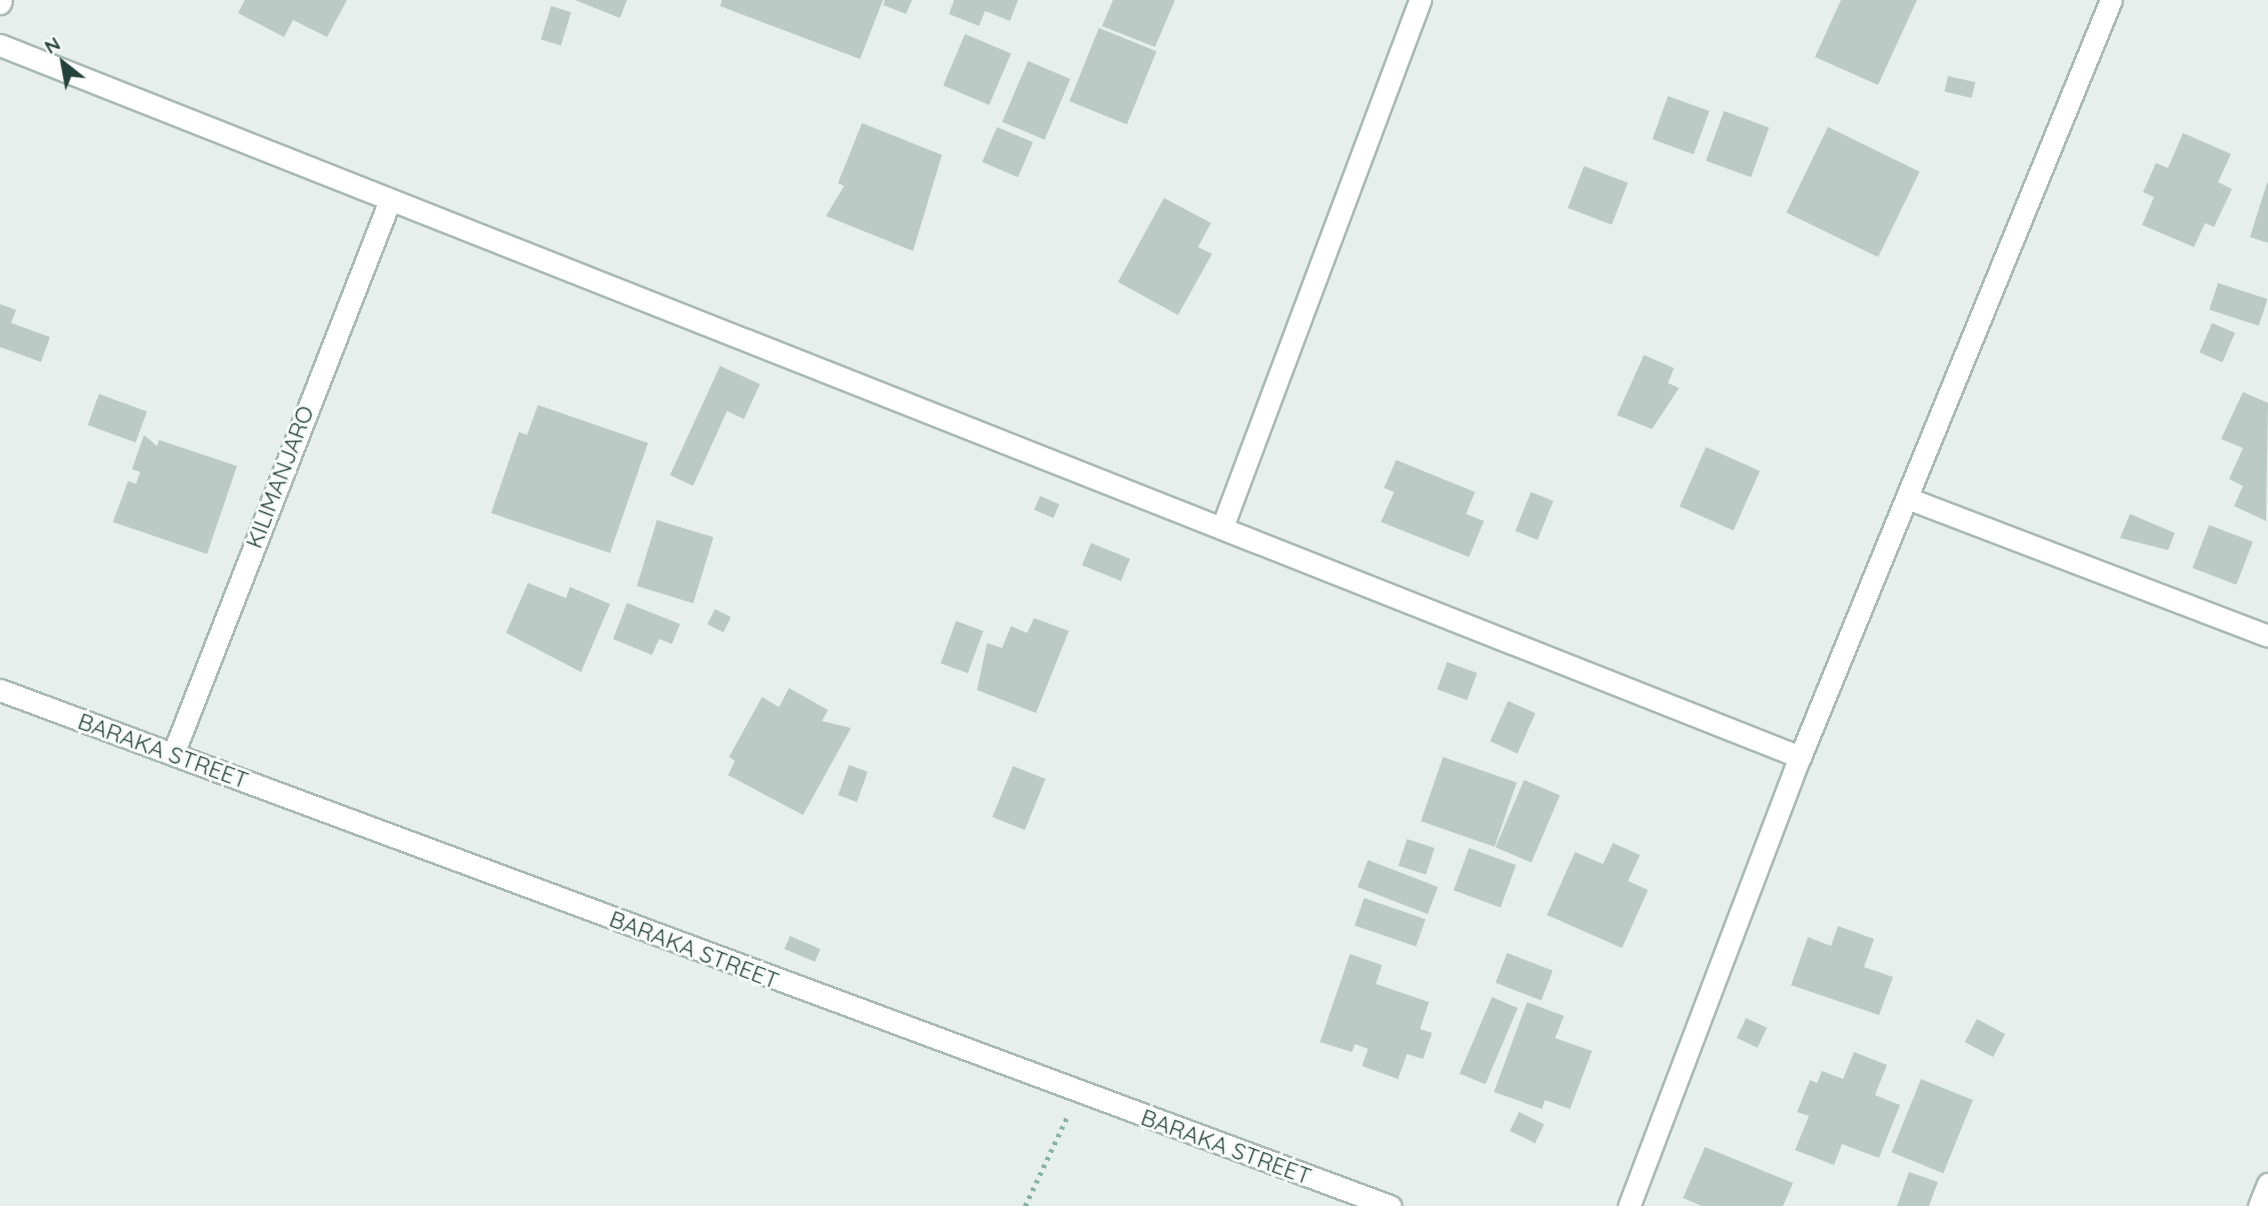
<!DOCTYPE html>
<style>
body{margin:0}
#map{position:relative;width:2268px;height:1206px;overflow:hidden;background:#e6efeb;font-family:Quicksand,sans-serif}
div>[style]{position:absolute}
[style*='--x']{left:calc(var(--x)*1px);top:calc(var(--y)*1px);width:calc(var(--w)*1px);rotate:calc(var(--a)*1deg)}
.building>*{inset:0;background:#bbcac4;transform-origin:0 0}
.path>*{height:4.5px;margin-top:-2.25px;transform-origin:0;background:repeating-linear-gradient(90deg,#86b3a5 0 3.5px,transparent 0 8.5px)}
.roads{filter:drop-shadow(2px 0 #a8b8b2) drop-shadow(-2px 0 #a8b8b2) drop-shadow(0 2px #a8b8b2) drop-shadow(0 -2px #a8b8b2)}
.street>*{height:21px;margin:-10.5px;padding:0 10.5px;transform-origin:10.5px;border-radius:10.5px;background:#fff}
span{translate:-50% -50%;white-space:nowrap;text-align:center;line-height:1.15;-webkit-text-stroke:6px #f7fbf9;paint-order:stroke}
.street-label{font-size:23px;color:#24423a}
.north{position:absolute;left:28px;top:28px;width:70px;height:70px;-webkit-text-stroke:5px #f7fbf9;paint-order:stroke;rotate:329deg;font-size:19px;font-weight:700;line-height:28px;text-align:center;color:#24423a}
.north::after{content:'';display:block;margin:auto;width:24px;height:32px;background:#24423a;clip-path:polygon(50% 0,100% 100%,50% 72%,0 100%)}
</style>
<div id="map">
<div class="building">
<div style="clip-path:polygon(245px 0,347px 0,327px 37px,293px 20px,284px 37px,238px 13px)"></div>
<div style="clip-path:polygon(575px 0,627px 0,620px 18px)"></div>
<div style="clip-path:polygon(722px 0,883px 0,860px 59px,720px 6px)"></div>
<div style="clip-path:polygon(885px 0,912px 0,906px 14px,883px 5px)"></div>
<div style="clip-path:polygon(954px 0,1018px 0,1010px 21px,985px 11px,979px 26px,949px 14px)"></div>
<div style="clip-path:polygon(1113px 0,1175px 0,1155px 47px,1102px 26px)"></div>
<div style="clip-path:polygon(1841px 0,1917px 0,1878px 85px,1815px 57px)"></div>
<div style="left:551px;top:6px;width:21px;height:35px;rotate:17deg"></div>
<div style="left:1099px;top:28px;width:62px;height:79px;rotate:22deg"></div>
<div style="left:965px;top:34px;width:50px;height:56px;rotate:23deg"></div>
<div style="left:1028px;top:61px;width:46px;height:66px;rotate:23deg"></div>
<div style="left:1948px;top:76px;width:28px;height:16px;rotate:13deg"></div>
<div style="left:1668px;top:96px;width:44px;height:46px;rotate:20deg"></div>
<div style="left:1724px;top:111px;width:48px;height:53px;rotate:20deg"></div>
<div style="clip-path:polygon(862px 123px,942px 155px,913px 251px,826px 216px,844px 186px,838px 183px)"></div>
<div style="left:997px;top:127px;width:39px;height:38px;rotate:23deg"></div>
<div style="left:1828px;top:127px;width:102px;height:95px;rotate:26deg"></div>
<div style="clip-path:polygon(2183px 133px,2231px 154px,2218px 182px,2232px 189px,2214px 227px,2205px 223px,2194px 247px,2142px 225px,2154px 197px,2143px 192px,2156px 163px,2168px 168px)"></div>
<div style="left:1584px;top:166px;width:47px;height:45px;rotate:21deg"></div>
<div style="clip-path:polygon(2267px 183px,2268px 183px,2268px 243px,2250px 237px)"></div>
<div style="clip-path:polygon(1164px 198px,1211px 223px,1198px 247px,1212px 254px,1178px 315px,1118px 282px)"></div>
<div style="left:2218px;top:283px;width:52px;height:28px;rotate:18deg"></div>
<div style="clip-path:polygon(0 304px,16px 310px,11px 323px,50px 337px,41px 362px,0 347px)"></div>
<div style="left:2212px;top:323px;width:25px;height:32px;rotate:23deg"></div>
<div style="clip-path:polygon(1644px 355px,1674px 368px,1668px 383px,1679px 388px,1652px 429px,1617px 415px)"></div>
<div style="clip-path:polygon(720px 366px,760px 384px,744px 419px,727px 411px,693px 486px,670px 475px)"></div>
<div style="clip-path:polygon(2243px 392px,2268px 403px,2266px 521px,2234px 506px,2243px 486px,2229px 479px,2243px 448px,2221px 439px)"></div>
<div style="left:99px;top:394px;width:51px;height:33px;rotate:20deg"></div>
<div style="clip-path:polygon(538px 405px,648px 443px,610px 553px,491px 513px,519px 432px,527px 435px)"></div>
<div style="clip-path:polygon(144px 435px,157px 446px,159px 440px,237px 466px,207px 554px,113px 522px,128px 481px,136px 484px,140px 472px,132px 469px)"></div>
<div style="left:1706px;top:447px;width:59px;height:65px;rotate:24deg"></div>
<div style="clip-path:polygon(1396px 460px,1475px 492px,1466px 514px,1484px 521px,1469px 557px,1381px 522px,1394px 492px,1384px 488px)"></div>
<div style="left:1531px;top:492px;width:24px;height:42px;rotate:22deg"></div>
<div style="left:1040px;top:496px;width:21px;height:15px;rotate:23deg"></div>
<div style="clip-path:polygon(2130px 514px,2175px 533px,2168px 550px,2120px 538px)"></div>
<div style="left:657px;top:520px;width:59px;height:69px;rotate:17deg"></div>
<div style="left:2209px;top:525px;width:47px;height:46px;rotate:21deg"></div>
<div style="left:1091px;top:543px;width:42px;height:24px;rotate:22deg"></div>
<div style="clip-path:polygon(528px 583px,566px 598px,570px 587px,610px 604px,581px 672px,506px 633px)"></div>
<div style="clip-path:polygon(627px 603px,680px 624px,672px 644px,659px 639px,652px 655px,613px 639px)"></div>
<div style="left:715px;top:609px;width:18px;height:17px;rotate:27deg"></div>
<div style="clip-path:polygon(1034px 618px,1069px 631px,1036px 713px,977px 690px,987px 643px,1002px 648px,1011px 626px,1027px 633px)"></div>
<div style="left:956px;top:621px;width:29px;height:45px;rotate:20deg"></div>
<div style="left:1447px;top:662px;width:32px;height:29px;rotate:20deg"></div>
<div style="clip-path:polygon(789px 688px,828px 710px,822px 721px,851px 728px,803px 815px,728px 775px,735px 761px,729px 757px,762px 697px,779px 707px)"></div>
<div style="left:1508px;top:701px;width:30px;height:44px;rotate:24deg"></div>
<div style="left:1443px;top:757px;width:78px;height:68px;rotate:19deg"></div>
<div style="left:849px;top:765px;width:20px;height:32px;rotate:20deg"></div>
<div style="left:1013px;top:766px;width:35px;height:55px;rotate:22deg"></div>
<div style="left:1524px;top:780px;width:39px;height:73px;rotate:23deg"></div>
<div style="left:1407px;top:839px;width:29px;height:28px;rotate:18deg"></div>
<div style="clip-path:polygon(1613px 843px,1640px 855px,1628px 881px,1648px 890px,1622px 948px,1547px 915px,1575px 852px,1603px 864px)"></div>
<div style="left:1469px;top:848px;width:50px;height:45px;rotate:20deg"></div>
<div style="left:1368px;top:860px;width:75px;height:29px;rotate:21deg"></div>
<div style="left:1364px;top:898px;width:65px;height:29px;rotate:19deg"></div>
<div style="clip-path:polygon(1838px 926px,1874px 939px,1864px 967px,1893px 977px,1879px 1015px,1791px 985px,1808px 937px,1831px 946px)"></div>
<div style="left:790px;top:936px;width:33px;height:14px;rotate:23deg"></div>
<div style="left:1507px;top:953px;width:49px;height:32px;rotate:21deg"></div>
<div style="clip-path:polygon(1350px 954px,1382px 965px,1376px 984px,1429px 1002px,1420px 1029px,1432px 1033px,1423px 1059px,1407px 1054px,1398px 1079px,1362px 1066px,1368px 1049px,1355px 1044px,1352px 1052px,1320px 1042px)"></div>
<div style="left:1492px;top:997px;width:28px;height:83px;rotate:23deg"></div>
<div style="clip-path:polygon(1527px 1002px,1564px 1016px,1555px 1038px,1592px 1051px,1570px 1109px,1545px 1100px,1542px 1109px,1494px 1092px)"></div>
<div style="left:1746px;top:1018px;width:23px;height:22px;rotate:25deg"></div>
<div style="left:1977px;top:1019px;width:32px;height:26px;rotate:28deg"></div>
<div style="clip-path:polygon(1854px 1052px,1887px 1065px,1875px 1095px,1900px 1105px,1879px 1158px,1842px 1144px,1834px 1165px,1795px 1150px,1809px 1116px,1797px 1112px,1810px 1080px,1817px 1083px,1822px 1071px,1843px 1079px)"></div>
<div style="left:1921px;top:1079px;width:56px;height:79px;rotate:22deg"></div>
<div style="left:1519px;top:1112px;width:28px;height:21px;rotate:26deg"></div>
<div style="clip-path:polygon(1705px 1147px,1793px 1183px,1783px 1206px,1702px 1206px,1683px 1198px)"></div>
<div style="clip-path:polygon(1909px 1172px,1938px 1182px,1929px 1206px,1897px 1206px)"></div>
</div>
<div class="path">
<div style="--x:1025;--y:1206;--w:101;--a:-64.7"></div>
</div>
<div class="roads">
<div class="street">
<div style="--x:0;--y:3;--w:3;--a:-72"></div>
<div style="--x:0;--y:45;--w:1936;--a:21.58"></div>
<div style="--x:1907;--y:498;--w:386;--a:20.9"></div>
<div style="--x:1223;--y:525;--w:561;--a:-69.43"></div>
<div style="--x:0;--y:690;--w:1483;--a:20.37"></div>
<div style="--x:173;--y:754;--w:595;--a:-68.61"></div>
<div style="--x:1629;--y:1206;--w:480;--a:-69.2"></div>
<div style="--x:1800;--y:757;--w:818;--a:-67.67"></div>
<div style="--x:2259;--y:1206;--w:24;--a:-68"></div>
</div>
</div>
<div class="street-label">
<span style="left:280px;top:477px;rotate:-69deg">KILIMANJARO</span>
<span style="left:163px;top:751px;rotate:20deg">BARAKA STREET</span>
<span style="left:694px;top:950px;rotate:21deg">BARAKA STREET</span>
<span style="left:1226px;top:1147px;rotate:20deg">BARAKA STREET</span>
</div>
<div class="north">N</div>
</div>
